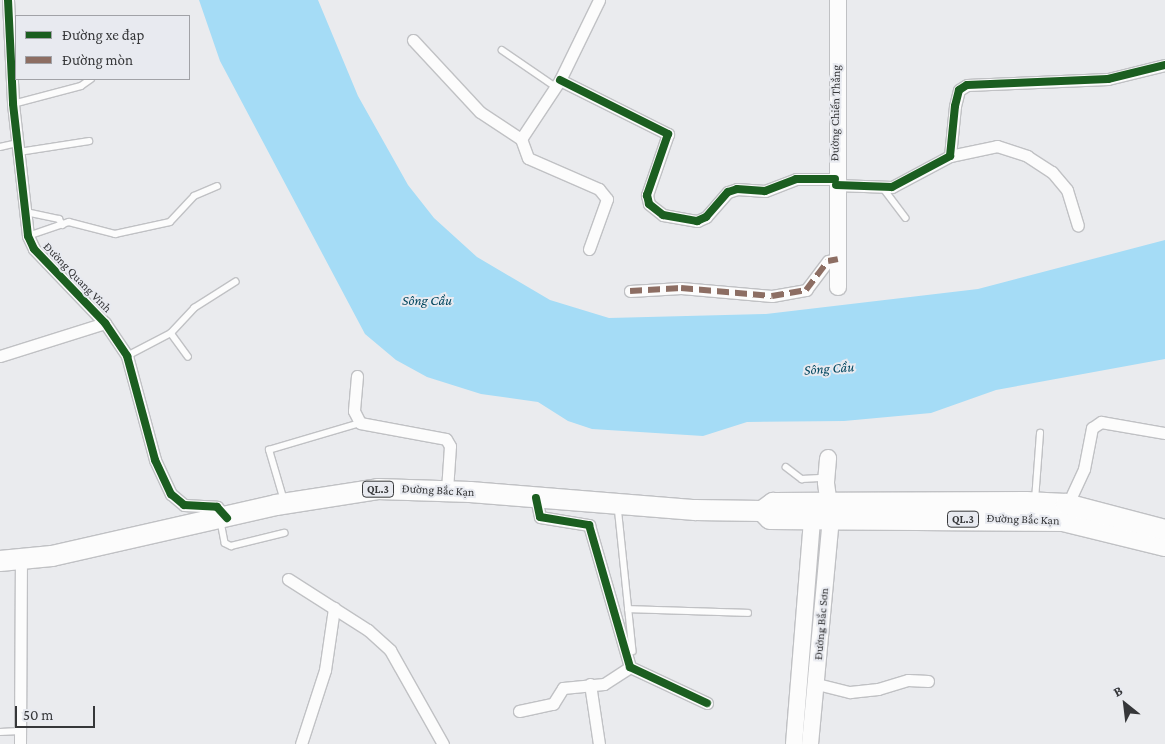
<!DOCTYPE html>
<meta charset="utf-8">
<style>
body{margin:0}
#map{position:relative;width:1165px;height:744px;overflow:hidden;background:#eaebee;font-family:"Crimson Pro",serif}
div>[style]{position:absolute}
[style*='--x']{left:calc(var(--x)*1px);top:calc(var(--y)*1px);width:calc(var(--w)*1px);rotate:calc(var(--a)*1deg)}
.water>*{inset:0;background:#a5dcf6}
.roads{filter:drop-shadow(1px 0 #c0c1c4) drop-shadow(-1px 0 #c0c1c4) drop-shadow(0 1px #c0c1c4) drop-shadow(0 -1px #c0c1c4)}
.lane>*{height:5.5px;margin:-2.75px;padding:0 2.75px;transform-origin:2.75px;border-radius:2.75px;background:#fcfcfc}
.street>*{height:11px;margin:-5.5px;padding:0 5.5px;transform-origin:5.5px;border-radius:5.5px;background:#fcfcfc}
.secondary>*{height:16px;margin:-8px;padding:0 8px;transform-origin:8px;border-radius:8px;background:#fcfcfc}
.highway>*{height:20px;margin:-10px;padding:0 10px;transform-origin:10px;border-radius:10px;background:#fcfcfc}
.quiet>*{height:6px;margin-top:-3px;transform-origin:0;background:repeating-linear-gradient(90deg,#8d6e63 0 12px,transparent 0 18px)}
.cycleway>*{height:8px;margin:-4px;padding:0 4px;transform-origin:4px;border-radius:4px;background:#1b5e20}
span{translate:-50% -50%;white-space:nowrap;text-align:center;line-height:1.15;-webkit-text-stroke:4px #e8eaf0;paint-order:stroke}
.shield-label span{padding:1px 4px;background:#e8eaf0;border:1px solid;border-radius:4px;-webkit-text-stroke-width:0}
.shield-label{font-size:11px;color:#363739;font-weight:700}
.street-label{font-size:12px;color:#363739}
.water-label{font-size:14px;color:#01465e;font-style:italic}
.legend{position:absolute;left:15px;top:15px;width:175px;height:65px;box-sizing:border-box;background:#e8eaf0;border:1px solid #a1a2a7;margin:0;padding:6px 9px;list-style:none;font-size:15px;color:#363739}
.legend li{display:flex;align-items:center;gap:10px;height:25px}
.legend b{width:25px;border:1px solid #a1a2a7}
.north{position:absolute;left:1100px;top:679px;width:50px;height:50px;-webkit-text-stroke:4px #e8eaf0;paint-order:stroke;rotate:331deg;font-size:14px;font-weight:700;line-height:20px;text-align:center;color:#363739}
.north::after{content:'';display:block;margin:auto;width:18px;height:22px;background:#363739;clip-path:polygon(50% 0,100% 100%,50% 72%,0 100%)}
.scale{position:absolute;left:15px;top:706px;width:80px;height:22px;box-sizing:border-box;border:2px solid #363739;border-top:0;padding-left:6px;font-size:15px;line-height:18px;white-space:nowrap;color:#363739;-webkit-text-stroke:4px #e8eaf0;paint-order:stroke}
</style>
<div id="map">
<div class="water">
<div style="clip-path:polygon(199px 0,318px 0,358px 96px,408px 185px,434px 218px,477px 257px,550px 300px,609px 318px,766px 314px,978px 289px,1165px 240px,1165px 359px,996px 390px,931px 413px,844px 421px,747px 422px,703px 436px,592px 429px,568px 421px,538px 402px,481px 394px,427px 377px,396px 360px,365px 334px,220px 61px)"></div>
</div>
<div class="roads">
<div class="lane">
<div style="--x:502;--y:50;--w:65;--a:34.4"></div>
<div style="--x:13;--y:104;--w:70;--a:-14.8"></div>
<div style="--x:81;--y:86;--w:12;--a:-35"></div>
<div style="--x:0;--y:147;--w:17;--a:-13"></div>
<div style="--x:19;--y:152;--w:71;--a:-8.9"></div>
<div style="--x:884;--y:189;--w:36;--a:53"></div>
<div style="--x:26;--y:212;--w:34;--a:12"></div>
<div style="--x:59;--y:219;--w:7;--a:56"></div>
<div style="--x:28;--y:236;--w:43;--a:-18.9"></div>
<div style="--x:69;--y:222;--w:48;--a:14.6"></div>
<div style="--x:115;--y:234;--w:56;--a:-12.3"></div>
<div style="--x:170;--y:222;--w:35;--a:-47"></div>
<div style="--x:194;--y:196;--w:25;--a:-23"></div>
<div style="--x:171;--y:333;--w:29;--a:54"></div>
<div style="--x:127;--y:356;--w:50;--a:-27.6"></div>
<div style="--x:171;--y:333;--w:34;--a:-47"></div>
<div style="--x:194;--y:308;--w:49;--a:-32.4"></div>
<div style="--x:786;--y:467;--w:20;--a:37"></div>
<div style="--x:802;--y:479;--w:22;--a:-3"></div>
<div style="--x:1035;--y:500;--w:67;--a:-85.7"></div>
<div style="--x:284;--y:501;--w:53;--a:-106.4"></div>
<div style="--x:269;--y:450;--w:95;--a:-16.5"></div>
<div style="--x:618;--y:506;--w:146;--a:84.1"></div>
<div style="--x:221;--y:522;--w:21;--a:79"></div>
<div style="--x:225;--y:543;--w:7;--a:27"></div>
<div style="--x:231;--y:546;--w:55;--a:-13.8"></div>
<div style="--x:628;--y:609;--w:120;--a:1.9"></div>
<div style="--x:0;--y:732;--w:20;--a:-3"></div>
</div>
<div class="street">
<div style="--x:8;--y:0;--w:104;--a:87.2"></div>
<div style="--x:13;--y:104;--w:133;--a:83.5"></div>
<div style="--x:28;--y:236;--w:14;--a:65"></div>
<div style="--x:34;--y:249;--w:103;--a:46.2"></div>
<div style="--x:105;--y:323;--w:40;--a:56"></div>
<div style="--x:127;--y:356;--w:108;--a:74.9"></div>
<div style="--x:155;--y:460;--w:38;--a:65"></div>
<div style="--x:171;--y:494;--w:17;--a:40"></div>
<div style="--x:184;--y:505;--w:33;--a:3"></div>
<div style="--x:217;--y:507;--w:15;--a:48"></div>
<div style="--x:413;--y:40;--w:98;--a:47.1"></div>
<div style="--x:480;--y:112;--w:49;--a:33.4"></div>
<div style="--x:560;--y:80;--w:121;--a:26.6"></div>
<div style="--x:668;--y:134;--w:65;--a:109"></div>
<div style="--x:647;--y:195;--w:9;--a:77"></div>
<div style="--x:649;--y:204;--w:18;--a:38"></div>
<div style="--x:663;--y:215;--w:35;--a:10"></div>
<div style="--x:697;--y:221;--w:10;--a:-24"></div>
<div style="--x:706;--y:217;--w:33;--a:-49"></div>
<div style="--x:728;--y:192;--w:9;--a:-18"></div>
<div style="--x:737;--y:189;--w:28;--a:4"></div>
<div style="--x:765;--y:191;--w:33;--a:-21"></div>
<div style="--x:796;--y:179;--w:39;--a:0"></div>
<div style="--x:950;--y:156;--w:48;--a:-12"></div>
<div style="--x:997;--y:146;--w:32;--a:18"></div>
<div style="--x:1027;--y:156;--w:30;--a:33"></div>
<div style="--x:1052;--y:172;--w:23;--a:50"></div>
<div style="--x:1067;--y:190;--w:37;--a:73"></div>
<div style="--x:836;--y:185;--w:56;--a:2"></div>
<div style="--x:892;--y:187;--w:66;--a:-28.1"></div>
<div style="--x:950;--y:156;--w:50;--a:-84.3"></div>
<div style="--x:955;--y:106;--w:16;--a:-76"></div>
<div style="--x:959;--y:90;--w:9;--a:-32"></div>
<div style="--x:967;--y:85;--w:141;--a:-2.4"></div>
<div style="--x:1108;--y:79;--w:59;--a:-13.8"></div>
<div style="--x:589;--y:249;--w:53;--a:-70.2"></div>
<div style="--x:607;--y:199;--w:13;--a:-129"></div>
<div style="--x:599;--y:189;--w:77;--a:-156.4"></div>
<div style="--x:528;--y:158;--w:20;--a:-110"></div>
<div style="--x:521;--y:139;--w:71;--a:-56.5"></div>
<div style="--x:560;--y:80;--w:89;--a:-64"></div>
<div style="--x:630;--y:291;--w:51;--a:-3.4"></div>
<div style="--x:681;--y:288;--w:91;--a:5"></div>
<div style="--x:772;--y:296;--w:35;--a:-10"></div>
<div style="--x:806;--y:290;--w:36;--a:-53"></div>
<div style="--x:828;--y:261;--w:10;--a:-11"></div>
<div style="--x:0;--y:356;--w:110;--a:-17.4"></div>
<div style="--x:357;--y:376;--w:35;--a:95"></div>
<div style="--x:354;--y:411;--w:13;--a:63"></div>
<div style="--x:360;--y:423;--w:87;--a:10.5"></div>
<div style="--x:446;--y:439;--w:8;--a:60"></div>
<div style="--x:450;--y:446;--w:44;--a:93.9"></div>
<div style="--x:536;--y:498;--w:19;--a:78"></div>
<div style="--x:540;--y:517;--w:50;--a:9.3"></div>
<div style="--x:589;--y:525;--w:148;--a:73.9"></div>
<div style="--x:630;--y:667;--w:85;--a:25.1"></div>
<div style="--x:1066;--y:508;--w:43;--a:-65.2"></div>
<div style="--x:1084;--y:469;--w:42;--a:-79"></div>
<div style="--x:1092;--y:428;--w:11;--a:-34"></div>
<div style="--x:1101;--y:422;--w:65;--a:9.8"></div>
<div style="--x:288;--y:579;--w:95;--a:32.5"></div>
<div style="--x:368;--y:630;--w:30;--a:42"></div>
<div style="--x:390;--y:650;--w:108;--a:60.6"></div>
<div style="--x:590;--y:684;--w:61;--a:81.5"></div>
<div style="--x:817;--y:684;--w:34;--a:14"></div>
<div style="--x:850;--y:692;--w:28;--a:-6"></div>
<div style="--x:878;--y:689;--w:31;--a:-17"></div>
<div style="--x:908;--y:680;--w:20;--a:3"></div>
<div style="--x:519;--y:711;--w:35;--a:-12"></div>
<div style="--x:553;--y:704;--w:19;--a:-58"></div>
<div style="--x:563;--y:688;--w:41;--a:-5.6"></div>
<div style="--x:604;--y:684;--w:31;--a:-33"></div>
<div style="--x:20;--y:744;--w:183;--a:-89.7"></div>
<div style="--x:301;--y:744;--w:78;--a:-72"></div>
<div style="--x:325;--y:670;--w:63;--a:-81.7"></div>
</div>
<div class="secondary">
<div style="--x:838;--y:0;--w:287;--a:90"></div>
<div style="--x:794;--y:744;--w:236;--a:-85.4"></div>
<div style="--x:810;--y:744;--w:226;--a:-84.7"></div>
<div style="--x:831;--y:519;--w:37;--a:-98"></div>
<div style="--x:826;--y:482;--w:24;--a:-85"></div>
</div>
<div class="highway">
<div style="--x:762;--y:511;--w:11;--a:45"></div>
<div style="--x:770;--y:519;--w:293;--a:0.4"></div>
<div style="--x:1063;--y:521;--w:105;--a:13.8"></div>
<div style="--x:0;--y:561;--w:52;--a:-5.5"></div>
<div style="--x:52;--y:556;--w:230;--a:-12.8"></div>
<div style="--x:276;--y:505;--w:103;--a:-8.9"></div>
<div style="--x:378;--y:489;--w:92;--a:1.9"></div>
<div style="--x:470;--y:492;--w:226;--a:4.6"></div>
<div style="--x:695;--y:510;--w:67;--a:0.9"></div>
<div style="--x:762;--y:511;--w:14;--a:-36"></div>
<div style="--x:773;--y:503;--w:253;--a:-0.2"></div>
<div style="--x:1026;--y:502;--w:40;--a:2.9"></div>
<div style="--x:1066;--y:504;--w:102;--a:14.7"></div>
</div>
</div>
<div class="quiet">
<div style="--x:630;--y:291;--w:51;--a:-3.4"></div>
<div style="--x:681;--y:288;--w:91;--a:5"></div>
<div style="--x:772;--y:296;--w:35;--a:-10"></div>
<div style="--x:806;--y:290;--w:36;--a:-53"></div>
<div style="--x:828;--y:261;--w:10;--a:-11"></div>
</div>
<div class="cycleway">
<div style="--x:8;--y:0;--w:104;--a:87.2"></div>
<div style="--x:13;--y:104;--w:133;--a:83.5"></div>
<div style="--x:28;--y:236;--w:14;--a:65"></div>
<div style="--x:34;--y:249;--w:103;--a:46.2"></div>
<div style="--x:105;--y:323;--w:40;--a:56"></div>
<div style="--x:127;--y:356;--w:108;--a:74.9"></div>
<div style="--x:155;--y:460;--w:38;--a:65"></div>
<div style="--x:171;--y:494;--w:17;--a:40"></div>
<div style="--x:184;--y:505;--w:33;--a:3"></div>
<div style="--x:217;--y:507;--w:15;--a:48"></div>
<div style="--x:560;--y:80;--w:121;--a:26.6"></div>
<div style="--x:668;--y:134;--w:65;--a:109"></div>
<div style="--x:647;--y:195;--w:9;--a:77"></div>
<div style="--x:649;--y:204;--w:18;--a:38"></div>
<div style="--x:663;--y:215;--w:35;--a:10"></div>
<div style="--x:697;--y:221;--w:10;--a:-24"></div>
<div style="--x:706;--y:217;--w:33;--a:-49"></div>
<div style="--x:728;--y:192;--w:9;--a:-18"></div>
<div style="--x:737;--y:189;--w:28;--a:4"></div>
<div style="--x:765;--y:191;--w:33;--a:-21"></div>
<div style="--x:796;--y:179;--w:39;--a:0"></div>
<div style="--x:836;--y:185;--w:56;--a:2"></div>
<div style="--x:892;--y:187;--w:66;--a:-28.1"></div>
<div style="--x:950;--y:156;--w:50;--a:-84.3"></div>
<div style="--x:955;--y:106;--w:16;--a:-76"></div>
<div style="--x:959;--y:90;--w:9;--a:-32"></div>
<div style="--x:967;--y:85;--w:141;--a:-2.4"></div>
<div style="--x:1108;--y:79;--w:59;--a:-13.8"></div>
<div style="--x:536;--y:498;--w:19;--a:78"></div>
<div style="--x:540;--y:517;--w:50;--a:9.3"></div>
<div style="--x:589;--y:525;--w:148;--a:73.9"></div>
<div style="--x:630;--y:667;--w:85;--a:25.1"></div>
</div>
<div class="shield-label">
<span style="left:378px;top:489px">QL.3</span>
<span style="left:963px;top:519px">QL.3</span>
</div>
<div class="street-label">
<span style="left:836px;top:113px;rotate:-89deg">Đường Chiến Thắng</span>
<span style="left:77px;top:278px;rotate:46deg">Đường Quang Vinh</span>
<span style="left:438px;top:491px;rotate:3deg">Đường Bắc Kạn</span>
<span style="left:1023px;top:520px;rotate:2deg">Đường Bắc Kạn</span>
<span style="left:822px;top:624px;rotate:-85deg">Đường Bắc Sơn</span>
</div>
<div class="water-label">
<span style="left:427px;top:300px">Sông Cầu</span>
<span style="left:829px;top:368px;rotate:-4deg">Sông Cầu</span>
</div>
<ul class="legend">
<li><b style="height:6px;background:#1b5e20"></b>Đường xe đạp</li>
<li><b style="height:6px;background:#8d6e63"></b>Đường mòn</li>
</ul>
<div class="north">B</div>
<div class="scale">50 m</div>
</div>
